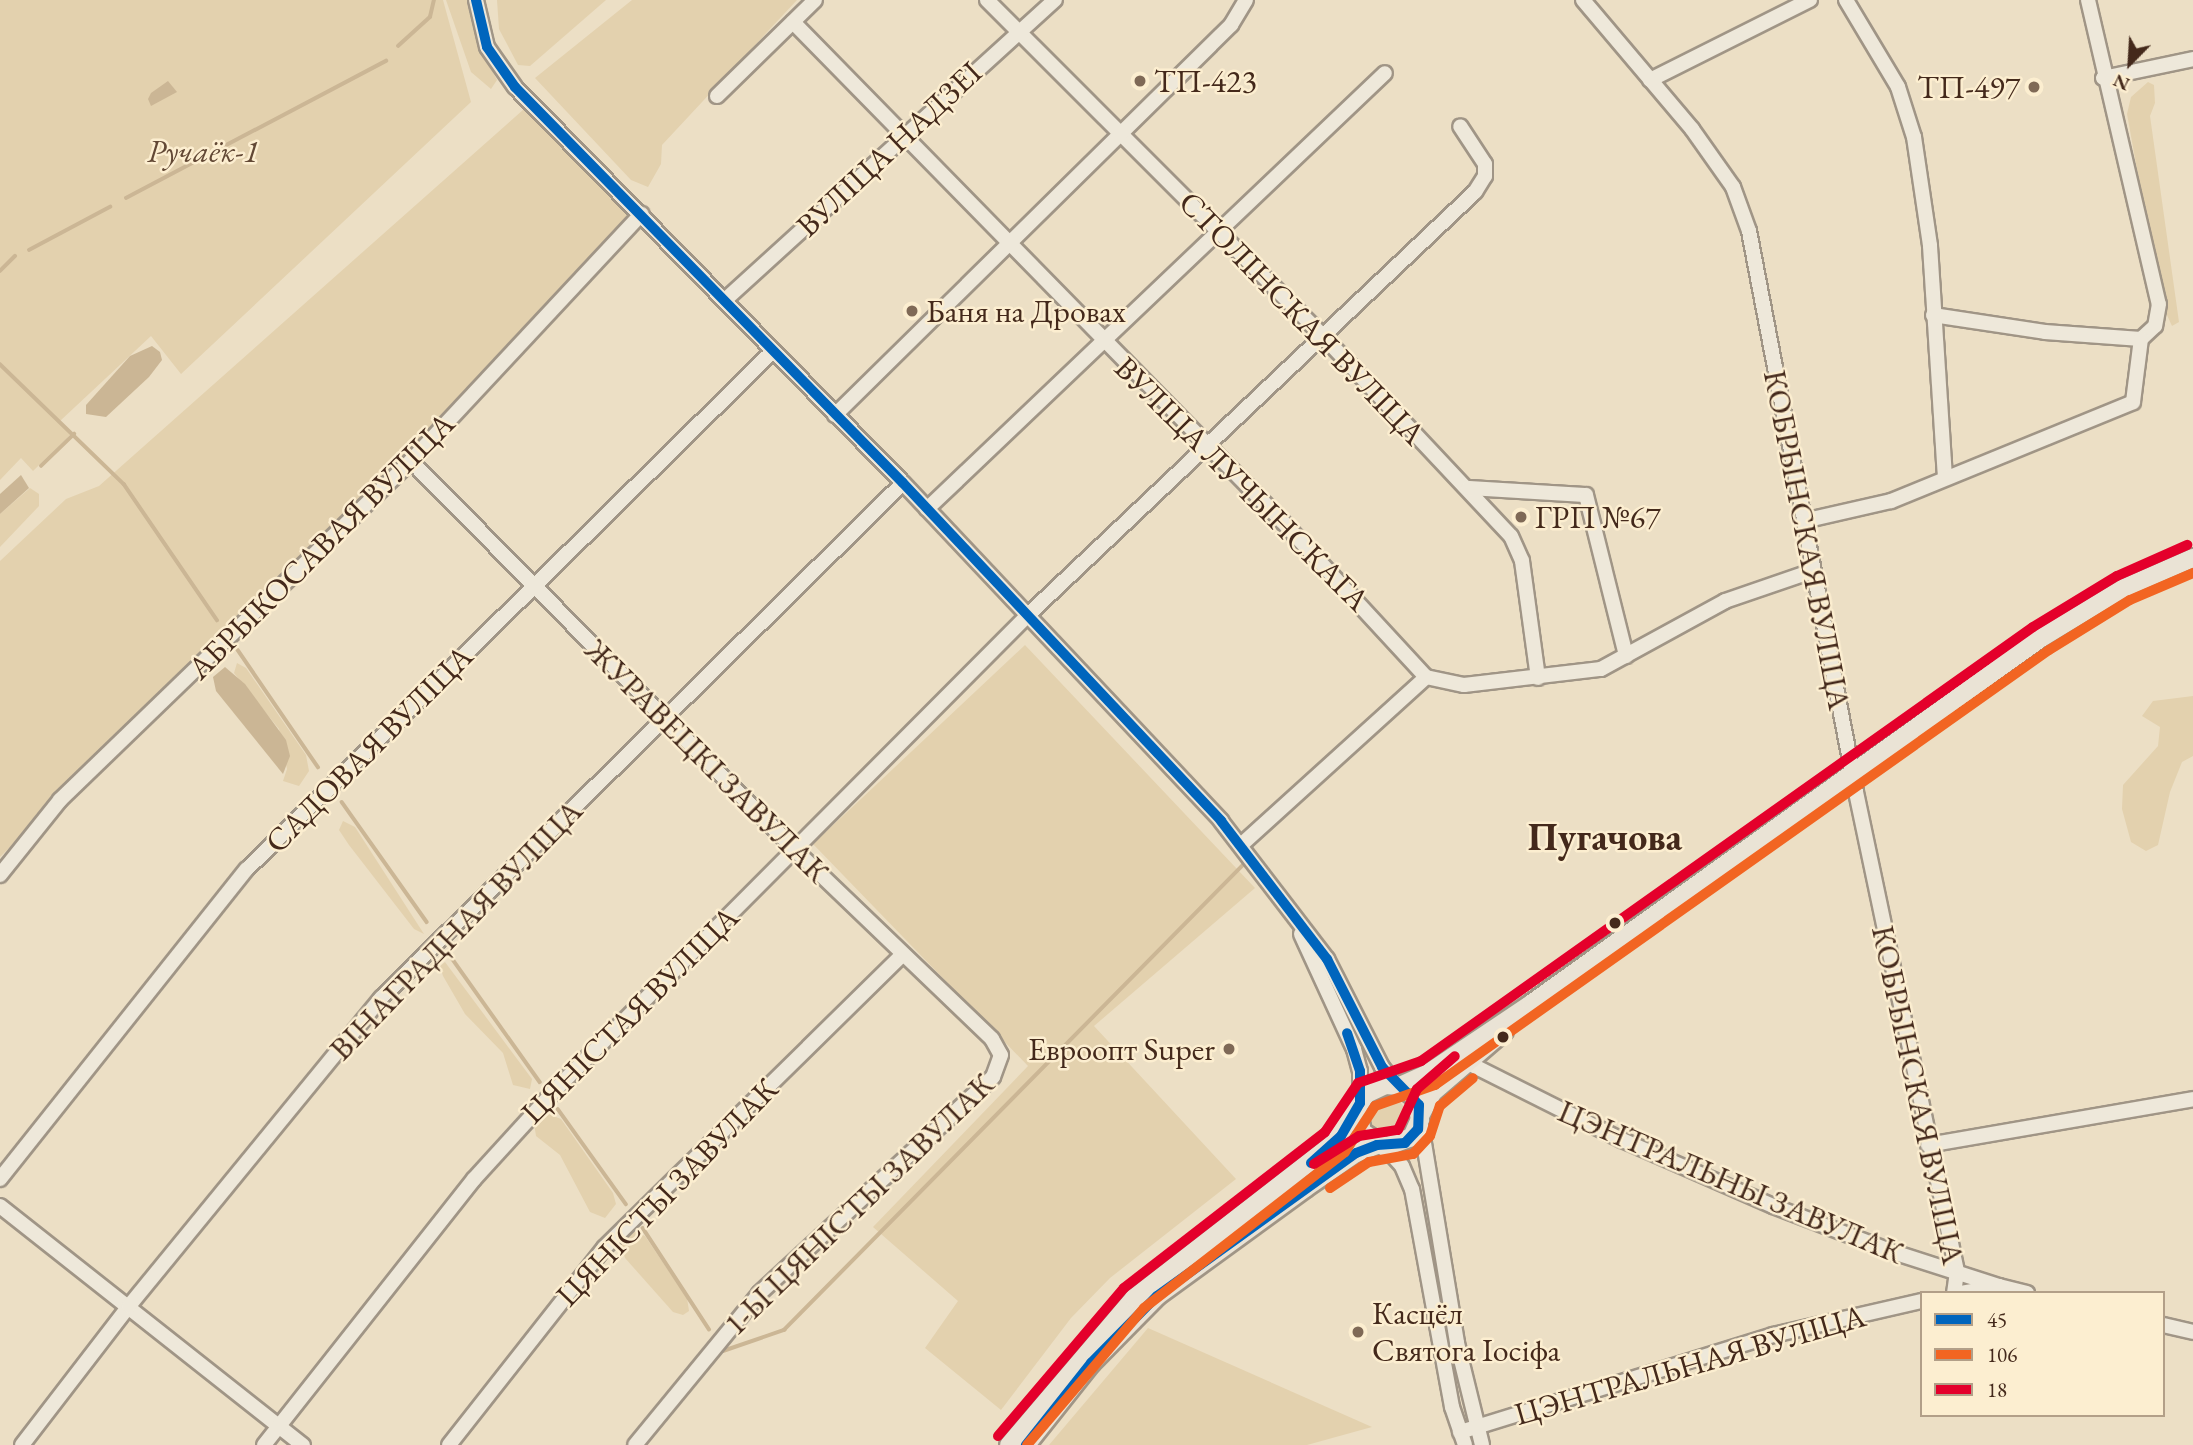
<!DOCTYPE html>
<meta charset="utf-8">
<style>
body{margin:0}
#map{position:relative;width:2193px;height:1445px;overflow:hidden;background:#ecdfc5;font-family:"EB Garamond",serif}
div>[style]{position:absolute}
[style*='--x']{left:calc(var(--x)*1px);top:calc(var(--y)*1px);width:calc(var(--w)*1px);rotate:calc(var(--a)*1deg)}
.green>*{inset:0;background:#e3d1ae}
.round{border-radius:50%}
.water>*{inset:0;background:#cbb695}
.stream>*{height:3.5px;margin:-1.75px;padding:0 1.75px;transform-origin:1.75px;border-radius:1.75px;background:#cbb695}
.roads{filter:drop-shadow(2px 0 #a09586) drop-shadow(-2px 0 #a09586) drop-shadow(0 2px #a09586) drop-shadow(0 -2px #a09586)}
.minor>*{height:14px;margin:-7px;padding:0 7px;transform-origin:7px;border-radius:7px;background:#eee8da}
.major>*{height:18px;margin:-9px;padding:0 9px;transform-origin:9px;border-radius:9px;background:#eae3d5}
.bus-1>*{height:10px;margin:-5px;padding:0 5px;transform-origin:5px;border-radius:5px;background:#0065bd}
.bus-2>*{height:10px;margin:-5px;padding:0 5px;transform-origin:5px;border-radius:5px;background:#f26522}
.bus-3>*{height:10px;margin:-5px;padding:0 5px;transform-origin:5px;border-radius:5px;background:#e4002b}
.dots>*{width:19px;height:19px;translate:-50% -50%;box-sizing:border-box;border:4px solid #fceed0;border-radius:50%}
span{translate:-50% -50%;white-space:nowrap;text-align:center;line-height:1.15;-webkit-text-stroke:5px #fceed0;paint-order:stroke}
.poi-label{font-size:32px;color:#44291b}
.left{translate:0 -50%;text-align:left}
.right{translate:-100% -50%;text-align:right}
.street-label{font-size:32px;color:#44291b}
.park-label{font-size:32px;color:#624835;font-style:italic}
.district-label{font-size:38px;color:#44291b;font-weight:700}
.legend{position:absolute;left:1920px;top:1291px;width:245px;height:126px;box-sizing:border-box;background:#fceed0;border:2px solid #b29f88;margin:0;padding:9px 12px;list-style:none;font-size:21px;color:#44291b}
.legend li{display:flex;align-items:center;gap:14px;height:35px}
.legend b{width:35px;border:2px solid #b29f88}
.north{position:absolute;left:2095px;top:28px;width:70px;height:70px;-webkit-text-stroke:5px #fceed0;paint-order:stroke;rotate:204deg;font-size:19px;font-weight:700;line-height:28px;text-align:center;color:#44291b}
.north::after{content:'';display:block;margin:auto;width:24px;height:32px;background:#44291b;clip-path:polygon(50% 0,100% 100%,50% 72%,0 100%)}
</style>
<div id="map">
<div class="green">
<div style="clip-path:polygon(0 0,443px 0,471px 102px,181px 374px,151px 336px,60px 421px,71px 434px,33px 471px,21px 458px,0 480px)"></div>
<div style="clip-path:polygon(446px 0,467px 0,479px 47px,497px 80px,491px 89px,471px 72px)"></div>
<div style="clip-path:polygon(497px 0,606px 0,530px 66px,518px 65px,499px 29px)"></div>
<div style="clip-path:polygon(632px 0,797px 0,662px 145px,661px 164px,648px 187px,631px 180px,535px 78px)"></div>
<div style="clip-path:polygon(2148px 82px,2154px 85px,2155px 103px,2150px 116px,2179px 322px,2172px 326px,2161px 302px,2127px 114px,2131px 97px)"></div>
<div style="clip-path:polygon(524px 109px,629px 217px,402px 458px,0 857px,0 561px,66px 499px,99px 486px)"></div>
<div style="clip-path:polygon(30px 488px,39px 494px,39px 506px,0 547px,0 514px)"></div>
<div style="clip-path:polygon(1025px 645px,1255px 888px,1094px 1026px,1236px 1179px,1110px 1278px,1071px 1318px,1001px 1410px,925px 1348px,958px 1301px,873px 1227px,1028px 1066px,813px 844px)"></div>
<div style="clip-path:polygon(237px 663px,246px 668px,306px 755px,309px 771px,299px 786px,283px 781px,287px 769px,279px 729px,234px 673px)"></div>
<div style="clip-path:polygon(2193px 696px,2193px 756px,2182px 762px,2170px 792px,2158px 845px,2146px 851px,2131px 842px,2122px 809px,2123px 785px,2158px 746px,2160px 727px,2142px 716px,2153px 701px)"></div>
<div style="clip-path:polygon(343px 821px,355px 827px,424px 934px,414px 929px,349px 845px,339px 830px)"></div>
<div style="clip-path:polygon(445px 962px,532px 1079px,530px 1089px,513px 1085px,503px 1053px,465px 1014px,443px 976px,440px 966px)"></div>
<div class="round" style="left:1368px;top:1097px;width:38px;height:38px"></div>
<div style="clip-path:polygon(546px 1113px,561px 1119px,613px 1193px,616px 1204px,605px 1218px,590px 1212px,560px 1155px,536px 1136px,534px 1123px)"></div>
<div style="clip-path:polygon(633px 1231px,645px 1236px,687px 1298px,689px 1311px,683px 1315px,673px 1312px,625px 1258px,621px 1244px)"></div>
<div style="clip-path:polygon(1148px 1328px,1372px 1427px,1307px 1445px,1049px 1445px)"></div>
</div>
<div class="water">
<div style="clip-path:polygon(168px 81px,177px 92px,151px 106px,148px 99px,151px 93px)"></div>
<div style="clip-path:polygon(152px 346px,160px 352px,162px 360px,149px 377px,106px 417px,86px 414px,86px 405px,130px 356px)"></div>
<div style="clip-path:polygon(21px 475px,29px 488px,0 514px,0 494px)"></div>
<div style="clip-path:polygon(225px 667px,245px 684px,286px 740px,290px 756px,283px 774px,216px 691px,213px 677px)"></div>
</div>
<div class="stream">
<div style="--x:398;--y:46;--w:43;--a:-42.2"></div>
<div style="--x:430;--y:17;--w:17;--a:-77"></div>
<div style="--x:126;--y:198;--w:294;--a:-27.8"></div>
<div style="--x:29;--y:250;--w:92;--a:-28"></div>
<div style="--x:0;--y:271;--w:21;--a:-45"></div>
<div style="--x:0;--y:364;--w:173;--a:44.1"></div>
<div style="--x:124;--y:484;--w:165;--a:55.6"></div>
<div style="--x:41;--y:466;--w:46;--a:-44.1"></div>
<div style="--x:238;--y:650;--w:142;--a:55.6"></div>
<div style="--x:342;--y:802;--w:147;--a:54.7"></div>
<div style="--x:449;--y:954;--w:157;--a:54.6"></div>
<div style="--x:558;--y:1109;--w:117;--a:54.4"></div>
<div style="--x:643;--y:1228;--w:121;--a:56.8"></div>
<div style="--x:723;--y:1351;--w:65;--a:-19"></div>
<div style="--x:784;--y:1330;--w:655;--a:-45.37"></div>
</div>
<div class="roads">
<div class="minor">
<div style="--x:476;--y:0;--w:48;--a:76.8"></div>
<div style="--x:487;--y:47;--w:49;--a:55"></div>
<div style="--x:515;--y:87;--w:554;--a:45.58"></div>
<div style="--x:903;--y:483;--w:464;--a:46.7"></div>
<div style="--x:1221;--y:821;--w:174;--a:52.5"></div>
<div style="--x:1327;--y:959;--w:121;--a:63"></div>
<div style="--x:1382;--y:1067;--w:23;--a:52"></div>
<div style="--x:987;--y:0;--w:475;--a:45"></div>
<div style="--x:1323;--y:336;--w:274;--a:46.8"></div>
<div style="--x:1511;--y:536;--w:27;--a:66"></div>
<div style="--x:1522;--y:561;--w:118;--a:82.2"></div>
<div style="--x:1583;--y:0;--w:169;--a:49.8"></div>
<div style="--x:1692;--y:129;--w:71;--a:54.7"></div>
<div style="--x:1733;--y:187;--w:47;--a:70"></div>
<div style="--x:1749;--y:231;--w:571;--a:79.2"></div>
<div style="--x:1856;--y:792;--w:491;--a:78.1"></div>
<div style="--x:1957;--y:1272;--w:21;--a:98"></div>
<div style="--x:1846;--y:0;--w:101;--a:59.1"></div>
<div style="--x:1898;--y:87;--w:52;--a:72.3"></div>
<div style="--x:1914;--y:137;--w:110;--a:81.6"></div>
<div style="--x:1930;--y:246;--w:232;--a:86.3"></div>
<div style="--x:2088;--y:0;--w:312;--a:76.9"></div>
<div style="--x:2159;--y:304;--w:22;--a:100"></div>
<div style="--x:2155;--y:326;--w:19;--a:137"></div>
<div style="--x:793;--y:22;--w:699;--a:45.58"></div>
<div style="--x:1282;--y:521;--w:212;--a:47.3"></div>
<div style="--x:2103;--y:78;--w:92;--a:-11.9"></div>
<div style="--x:1650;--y:80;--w:179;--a:-26.6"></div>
<div style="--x:717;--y:96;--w:137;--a:-44.4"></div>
<div style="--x:725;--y:300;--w:446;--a:-42.3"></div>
<div style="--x:1933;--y:315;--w:113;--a:8.6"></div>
<div style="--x:2045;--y:332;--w:96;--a:4.2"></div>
<div style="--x:835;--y:415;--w:556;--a:-44.56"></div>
<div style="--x:1231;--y:25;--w:29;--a:-59"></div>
<div style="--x:411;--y:461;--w:545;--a:45.37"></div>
<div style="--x:794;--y:849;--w:274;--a:43.8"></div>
<div style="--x:992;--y:1039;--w:18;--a:61"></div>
<div style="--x:1001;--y:1055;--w:23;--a:110"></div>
<div style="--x:993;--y:1077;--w:319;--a:137.2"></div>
<div style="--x:759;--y:1294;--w:195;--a:129.4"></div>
<div style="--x:1468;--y:488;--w:118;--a:3.4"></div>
<div style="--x:1586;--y:495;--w:166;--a:76"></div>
<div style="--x:927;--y:509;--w:632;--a:-43.59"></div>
<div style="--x:1803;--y:521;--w:90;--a:-12.8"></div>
<div style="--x:1891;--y:501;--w:261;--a:-22.2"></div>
<div style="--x:2133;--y:402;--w:64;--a:-82.8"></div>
<div style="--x:1241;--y:845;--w:250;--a:-42.2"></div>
<div style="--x:1426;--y:677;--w:39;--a:12"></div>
<div style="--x:1464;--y:685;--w:138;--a:-6.7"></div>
<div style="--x:1601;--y:669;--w:141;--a:-28.7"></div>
<div style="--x:1725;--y:601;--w:92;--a:-19"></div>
<div style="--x:0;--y:875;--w:96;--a:-51.3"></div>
<div style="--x:60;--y:800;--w:488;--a:-44"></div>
<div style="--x:411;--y:461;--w:338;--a:-47"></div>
<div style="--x:1301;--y:934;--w:127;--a:65.3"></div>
<div style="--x:1354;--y:1049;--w:23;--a:75"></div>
<div style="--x:1360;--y:1071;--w:32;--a:90"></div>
<div style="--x:1468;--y:1063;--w:172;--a:26.6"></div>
<div style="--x:1622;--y:1140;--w:165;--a:23.6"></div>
<div style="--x:1773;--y:1206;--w:125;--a:21"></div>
<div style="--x:1890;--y:1251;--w:114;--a:17.8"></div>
<div style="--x:1420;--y:1119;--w:227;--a:80.6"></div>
<div style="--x:1457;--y:1343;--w:105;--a:76.2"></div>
<div style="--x:1928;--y:1145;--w:269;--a:-9.8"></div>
<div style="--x:1385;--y:1147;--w:25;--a:48"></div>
<div style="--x:1402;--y:1166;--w:25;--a:67"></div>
<div style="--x:1412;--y:1189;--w:222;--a:79.6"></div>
<div style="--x:1452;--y:1407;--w:40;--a:71.1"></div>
<div style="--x:0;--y:1179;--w:396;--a:-51.5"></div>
<div style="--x:247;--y:869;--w:738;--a:-44.56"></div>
<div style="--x:0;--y:1206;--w:386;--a:38.3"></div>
<div style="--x:1961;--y:1293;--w:39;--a:-10"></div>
<div style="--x:1999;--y:1286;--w:29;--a:14"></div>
<div style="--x:2163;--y:1325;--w:31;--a:13"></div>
<div style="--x:1460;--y:1432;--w:328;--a:-17.2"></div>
<div style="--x:1773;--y:1335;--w:153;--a:-12.9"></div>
<div style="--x:22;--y:1445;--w:175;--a:-52.4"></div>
<div style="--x:129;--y:1306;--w:398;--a:-50.7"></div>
<div style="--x:381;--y:998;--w:733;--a:-44.61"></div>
<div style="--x:264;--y:1445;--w:339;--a:-51.7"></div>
<div style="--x:474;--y:1179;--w:125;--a:-47.6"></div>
<div style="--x:558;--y:1087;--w:668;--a:-45.12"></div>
<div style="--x:1029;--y:614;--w:614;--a:-43.42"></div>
<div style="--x:1475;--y:192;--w:19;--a:-58"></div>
<div style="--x:1485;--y:176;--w:12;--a:-90"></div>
<div style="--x:1485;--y:164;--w:45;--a:-123.3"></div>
<div style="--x:449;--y:1445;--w:251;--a:-51.8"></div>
<div style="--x:604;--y:1248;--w:419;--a:-44.5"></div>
</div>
<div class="major">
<div style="--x:1400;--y:1086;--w:30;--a:-24"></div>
<div style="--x:1427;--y:1074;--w:125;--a:-33.9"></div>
<div style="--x:1531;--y:1004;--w:628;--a:-35.67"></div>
<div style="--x:2041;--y:638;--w:97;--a:-31.1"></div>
<div style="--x:2124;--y:588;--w:75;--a:-23.5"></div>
<div style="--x:1421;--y:1114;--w:24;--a:-62"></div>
<div style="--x:1432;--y:1093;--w:95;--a:-40.7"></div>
<div style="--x:1009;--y:1445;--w:193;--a:-49.6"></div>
<div style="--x:1134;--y:1298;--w:254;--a:-37.8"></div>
<div style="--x:1335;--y:1142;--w:57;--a:-57.1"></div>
<div style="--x:1366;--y:1094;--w:21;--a:-25"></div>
<div style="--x:1385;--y:1085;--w:15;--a:4"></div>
<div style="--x:1400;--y:1086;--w:19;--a:36"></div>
<div style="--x:1415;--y:1097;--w:23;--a:77"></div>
<div style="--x:1420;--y:1119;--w:20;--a:114"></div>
<div style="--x:1412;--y:1137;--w:29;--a:160"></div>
<div style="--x:1385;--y:1147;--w:27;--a:-147"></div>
<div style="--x:1362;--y:1132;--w:20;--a:-101"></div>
<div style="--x:1026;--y:1445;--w:105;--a:-51.6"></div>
<div style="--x:1091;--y:1363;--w:94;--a:-45.4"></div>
<div style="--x:1157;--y:1296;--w:183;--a:-36.1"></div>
<div style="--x:1305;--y:1188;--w:62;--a:-34.5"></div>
<div style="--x:1356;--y:1153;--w:22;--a:-21"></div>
</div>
</div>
<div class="bus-1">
<div style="--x:476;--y:0;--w:48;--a:76.8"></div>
<div style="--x:487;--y:47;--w:49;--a:55"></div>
<div style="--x:515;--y:87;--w:554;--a:45.58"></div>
<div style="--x:903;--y:483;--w:464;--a:46.7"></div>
<div style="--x:1221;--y:821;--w:174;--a:52.5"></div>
<div style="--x:1327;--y:959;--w:121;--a:63"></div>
<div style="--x:1382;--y:1067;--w:53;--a:45.8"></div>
<div style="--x:1419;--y:1105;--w:24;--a:92"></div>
<div style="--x:1418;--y:1129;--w:19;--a:133"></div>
<div style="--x:1405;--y:1143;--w:28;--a:176"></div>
<div style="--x:1377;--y:1145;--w:22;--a:159"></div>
<div style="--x:1356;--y:1153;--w:245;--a:144.3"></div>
<div style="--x:1157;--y:1296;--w:94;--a:134.6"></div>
<div style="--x:1091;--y:1363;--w:105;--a:128.4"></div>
<div style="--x:1311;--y:1163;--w:40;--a:-42"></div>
<div style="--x:1341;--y:1136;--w:38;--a:-60"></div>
<div style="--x:1360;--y:1103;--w:32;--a:-90"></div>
<div style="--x:1360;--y:1071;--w:40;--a:-108.9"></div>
</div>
<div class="bus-2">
<div style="--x:1330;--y:1188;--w:47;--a:-33.7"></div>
<div style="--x:1369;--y:1162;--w:45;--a:-10.3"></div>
<div style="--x:1413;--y:1154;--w:25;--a:-47"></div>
<div style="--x:1430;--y:1136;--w:32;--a:-72"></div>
<div style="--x:1440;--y:1106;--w:43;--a:-40.3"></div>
<div style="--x:1027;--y:1445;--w:180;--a:-49.5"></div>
<div style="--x:1144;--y:1308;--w:254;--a:-37.8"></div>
<div style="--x:1345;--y:1152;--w:55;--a:-56.9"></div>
<div style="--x:1375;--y:1106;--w:64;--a:-19.3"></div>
<div style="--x:1435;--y:1085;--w:752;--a:-35.32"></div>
<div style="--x:2049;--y:650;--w:95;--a:-31.7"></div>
<div style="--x:2130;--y:600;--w:69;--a:-23.2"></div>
</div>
<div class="bus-3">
<div style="--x:1314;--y:1164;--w:53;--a:-31.9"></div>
<div style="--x:1359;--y:1136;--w:39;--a:-9"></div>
<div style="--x:1398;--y:1130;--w:45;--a:-65.1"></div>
<div style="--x:1417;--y:1089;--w:50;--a:-41"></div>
<div style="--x:998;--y:1436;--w:194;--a:-49.6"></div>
<div style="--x:1124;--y:1288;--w:254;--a:-37.8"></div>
<div style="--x:1325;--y:1132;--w:59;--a:-56"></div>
<div style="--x:1358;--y:1083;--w:67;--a:-19.2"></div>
<div style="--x:1421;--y:1061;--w:750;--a:-35.34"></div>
<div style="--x:2033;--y:627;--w:98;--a:-31.3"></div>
<div style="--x:2117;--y:576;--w:77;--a:-23.9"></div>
</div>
<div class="dots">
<div style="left:1140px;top:81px;background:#7f6956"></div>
<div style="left:2034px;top:87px;background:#7f6956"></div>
<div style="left:912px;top:311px;background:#7f6956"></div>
<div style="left:1521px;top:517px;background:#7f6956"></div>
<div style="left:1615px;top:923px;background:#44291b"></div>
<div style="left:1503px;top:1037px;background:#44291b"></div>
<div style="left:1229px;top:1049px;background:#7f6956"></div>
<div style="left:1358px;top:1332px;background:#7f6956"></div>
</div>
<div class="poi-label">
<span class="left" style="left:1154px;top:81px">ТП-423</span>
<span class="right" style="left:2020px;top:87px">ТП-497</span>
<span class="left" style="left:926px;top:311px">Баня на Дровах</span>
<span class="left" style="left:1535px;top:517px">ГРП №67</span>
<span class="right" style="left:1215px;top:1049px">Евроопт Super</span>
<span class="left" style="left:1372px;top:1332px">Касцёл<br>Святога Іосіфа</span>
</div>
<div class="street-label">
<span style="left:889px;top:149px;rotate:-43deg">ВУЛІЦА НАДЗЕІ</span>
<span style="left:1302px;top:318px;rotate:46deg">СТОЛІНСКАЯ ВУЛІЦА</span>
<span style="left:1242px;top:484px;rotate:45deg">ВУЛІЦА ЛУЧЫНСКАГА</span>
<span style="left:1807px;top:540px;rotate:79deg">КОБРЫНСКАЯ ВУЛІЦА</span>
<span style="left:321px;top:546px;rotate:-45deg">АБРЫКОСАВАЯ ВУЛІЦА</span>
<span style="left:369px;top:749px;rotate:-45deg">САДОВАЯ ВУЛІЦА</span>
<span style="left:707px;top:761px;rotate:45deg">ЖУРАВЕЦКІ ЗАВУЛАК</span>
<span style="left:456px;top:930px;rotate:-46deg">ВІНАГРАДНАЯ ВУЛІЦА</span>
<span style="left:630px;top:1015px;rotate:-45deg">ЦЯНІСТАЯ ВУЛІЦА</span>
<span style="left:1918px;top:1095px;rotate:78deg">КОБРЫНСКАЯ ВУЛІЦА</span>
<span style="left:1731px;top:1182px;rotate:23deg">ЦЭНТРАЛЬНЫ ЗАВУЛАК</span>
<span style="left:667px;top:1192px;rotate:-46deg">ЦЯНІСТЫ ЗАВУЛАК</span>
<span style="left:859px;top:1204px;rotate:-44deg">1-Ы ЦЯНІСТЫ ЗАВУЛАК</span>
<span style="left:1690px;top:1365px;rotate:-16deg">ЦЭНТРАЛЬНАЯ ВУЛІЦА</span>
</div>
<div class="park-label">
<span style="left:203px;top:151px">Ручаёк-1</span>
</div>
<div class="district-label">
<span style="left:1605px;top:837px">Пугачова</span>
</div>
<ul class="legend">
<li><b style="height:9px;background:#0065bd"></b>45</li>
<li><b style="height:9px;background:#f26522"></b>106</li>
<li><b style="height:9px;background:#e4002b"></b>18</li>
</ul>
<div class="north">N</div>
</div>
